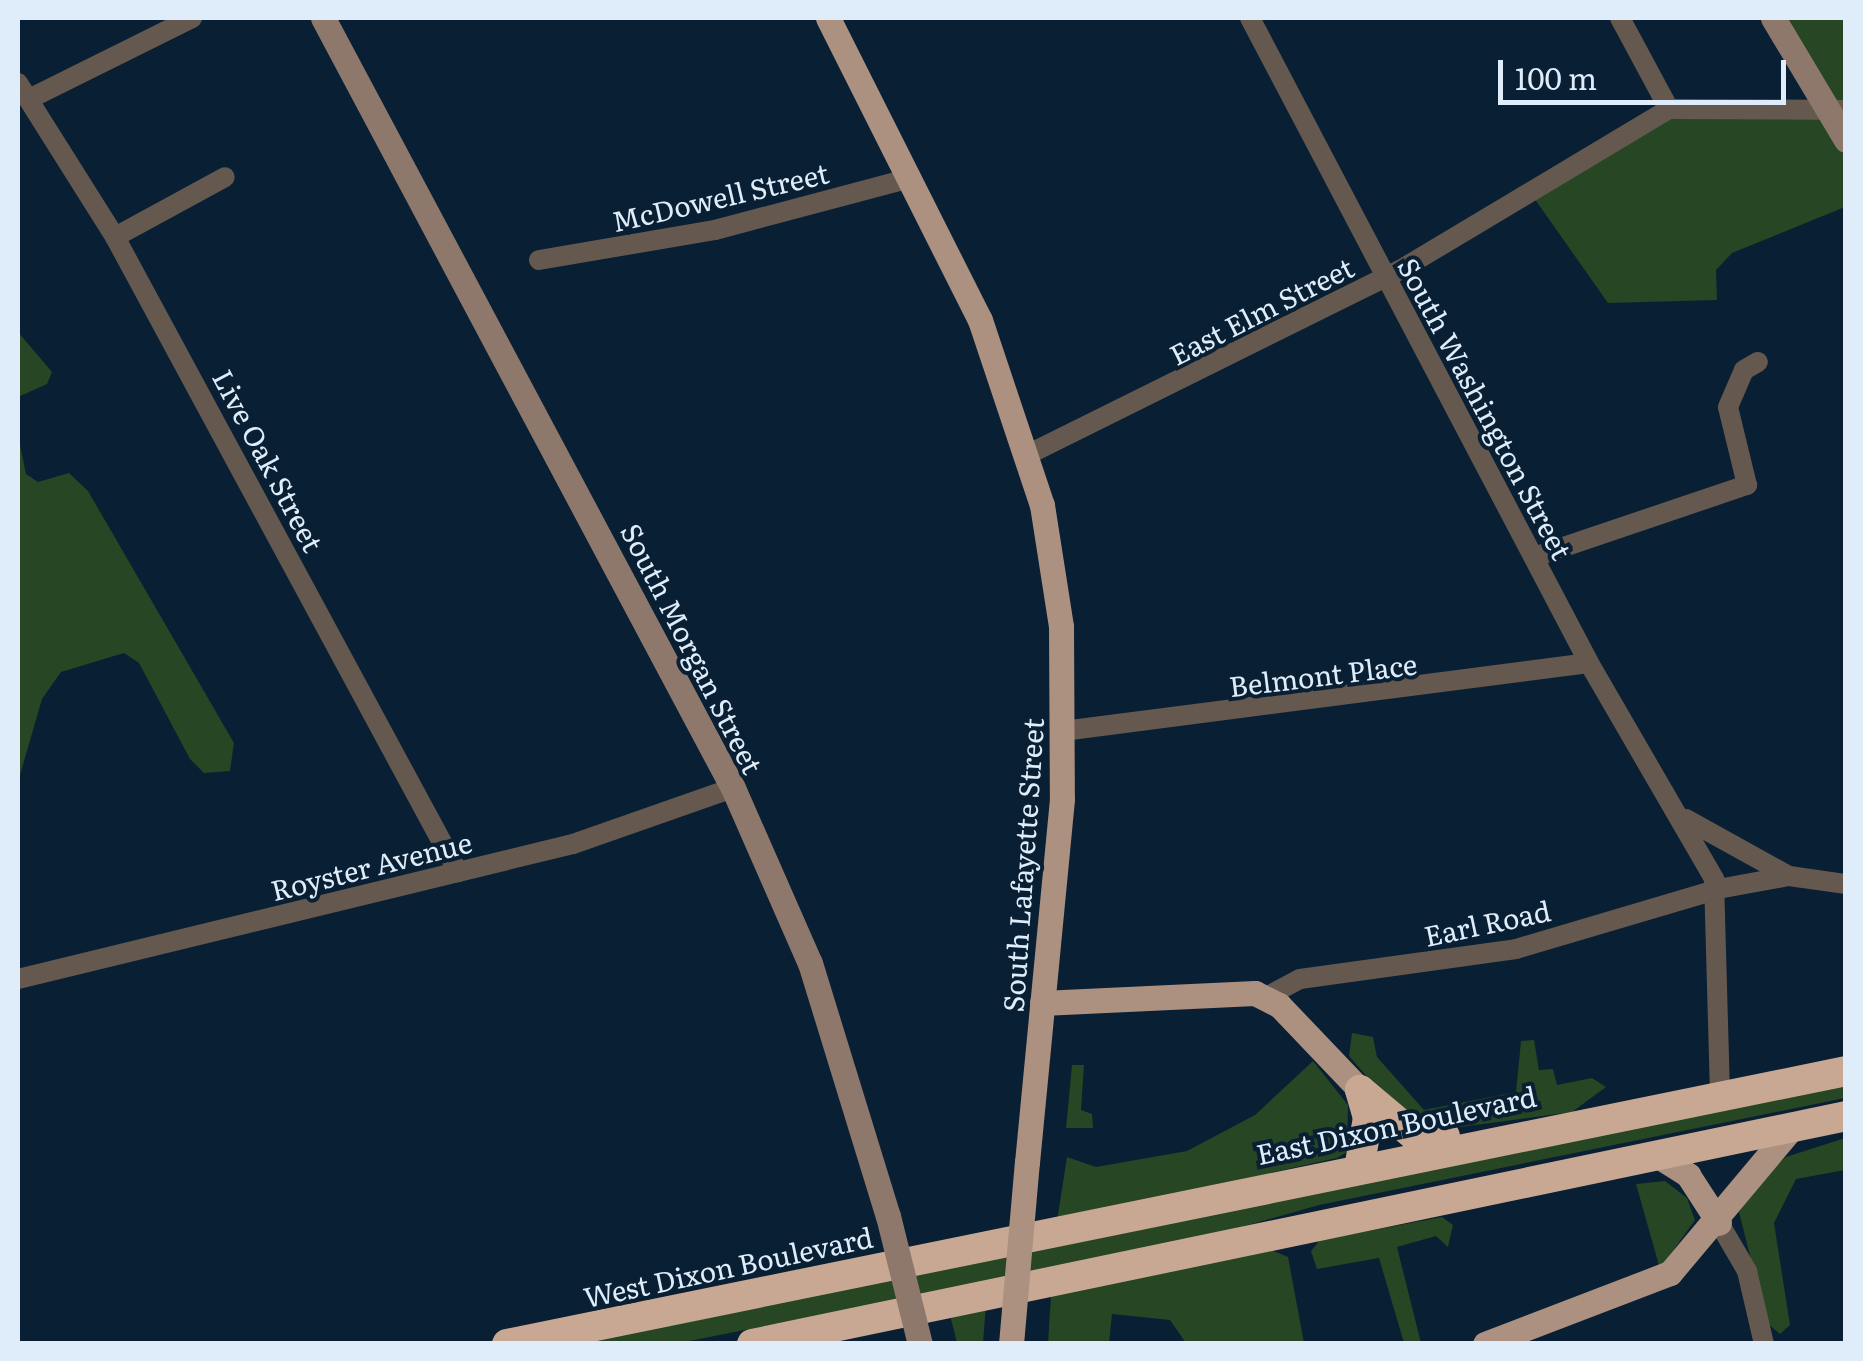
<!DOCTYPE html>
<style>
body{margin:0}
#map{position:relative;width:1863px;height:1361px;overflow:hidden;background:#091f33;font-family:Literata,serif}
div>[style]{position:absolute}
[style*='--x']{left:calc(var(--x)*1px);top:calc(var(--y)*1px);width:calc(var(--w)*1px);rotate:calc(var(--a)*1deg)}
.green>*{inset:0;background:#264624}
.street>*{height:20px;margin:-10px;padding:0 10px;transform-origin:10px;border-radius:10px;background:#64584f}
.secondary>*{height:25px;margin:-12.5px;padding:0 12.5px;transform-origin:12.5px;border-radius:12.5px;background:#8d786b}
.primary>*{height:25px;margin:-12.5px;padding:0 12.5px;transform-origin:12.5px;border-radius:12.5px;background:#ac9180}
.highway>*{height:30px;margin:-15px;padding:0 15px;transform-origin:15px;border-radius:15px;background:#c9a893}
.secondary-bridge>*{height:25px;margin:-12.5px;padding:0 12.5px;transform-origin:12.5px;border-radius:12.5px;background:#8d786b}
.primary-bridge>*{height:25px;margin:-12.5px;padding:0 12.5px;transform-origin:12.5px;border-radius:12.5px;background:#ac9180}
span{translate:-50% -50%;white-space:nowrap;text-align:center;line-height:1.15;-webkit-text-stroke:8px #091f33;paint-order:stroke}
.street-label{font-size:28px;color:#dfecfa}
.frame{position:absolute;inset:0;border:20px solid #dfecfa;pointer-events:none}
.scale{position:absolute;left:1498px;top:60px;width:288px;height:45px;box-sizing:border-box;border:5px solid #dfecfa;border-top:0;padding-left:12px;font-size:30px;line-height:35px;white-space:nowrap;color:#dfecfa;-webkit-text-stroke:8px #091f33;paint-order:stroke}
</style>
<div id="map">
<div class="green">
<div style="clip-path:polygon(1773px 18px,1845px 18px,1845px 207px,1732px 253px,1716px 270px,1717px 300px,1608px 303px,1534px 198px,1647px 119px,1827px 110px)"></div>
<div style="clip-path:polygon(18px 332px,52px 372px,47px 384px,18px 397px)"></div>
<div style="clip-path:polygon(18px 435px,26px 474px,38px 482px,69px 473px,88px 491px,234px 743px,230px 771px,204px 773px,190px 759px,139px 663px,124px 653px,61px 672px,42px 699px,18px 782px)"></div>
<div style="clip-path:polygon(1352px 1033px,1373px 1037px,1377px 1057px,1424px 1110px,1516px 1092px,1521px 1041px,1534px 1040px,1539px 1070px,1553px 1069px,1557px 1085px,1592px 1078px,1606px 1087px,1572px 1112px,1431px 1131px,1395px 1109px,1349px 1056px)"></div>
<div style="clip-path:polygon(1313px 1061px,1348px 1105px,1347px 1152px,1337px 1158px,1057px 1221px,1067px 1157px,1096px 1167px,1187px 1151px,1255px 1115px)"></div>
<div style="clip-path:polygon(1072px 1065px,1084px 1065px,1081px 1110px,1092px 1114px,1093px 1128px,1066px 1128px)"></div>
<div style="clip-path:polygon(1845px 1084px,1845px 1098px,1319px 1205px,1185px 1243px,679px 1343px,565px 1344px)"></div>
<div style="clip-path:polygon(1845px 1138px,1845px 1170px,1796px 1179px,1774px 1223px,1790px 1325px,1780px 1334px,1767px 1323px,1739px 1212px,1755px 1180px,1786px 1157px)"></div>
<div style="clip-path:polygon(1665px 1181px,1687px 1198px,1695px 1220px,1660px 1269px,1636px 1184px)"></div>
<div style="clip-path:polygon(1442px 1217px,1453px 1225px,1448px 1247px,1436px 1236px,1397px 1247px,1421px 1343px,1404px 1343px,1379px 1258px,1317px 1269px,1311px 1251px,1320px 1240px)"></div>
<div style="clip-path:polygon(1271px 1250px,1288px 1257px,1304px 1343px,1186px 1343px,1170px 1320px,1112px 1314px,1109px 1343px,1048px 1344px,1051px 1295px)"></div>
<div style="clip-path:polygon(986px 1304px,983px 1343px,957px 1343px,949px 1311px)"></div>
</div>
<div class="street">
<div style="--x:1250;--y:18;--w:729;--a:62.27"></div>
<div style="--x:1589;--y:663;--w:250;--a:59.9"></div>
<div style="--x:1714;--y:879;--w:215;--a:88.4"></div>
<div style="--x:1620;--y:18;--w:103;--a:61.7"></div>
<div style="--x:18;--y:83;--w:182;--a:57.8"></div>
<div style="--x:115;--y:237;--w:722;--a:61.62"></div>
<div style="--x:29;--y:99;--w:182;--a:-26.4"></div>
<div style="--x:115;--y:237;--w:125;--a:-28.6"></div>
<div style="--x:539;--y:260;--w:179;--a:-9.7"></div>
<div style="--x:715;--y:230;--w:203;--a:-14.9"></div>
<div style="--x:1029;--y:454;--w:414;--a:-26.4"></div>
<div style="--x:1400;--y:270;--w:313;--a:-30.9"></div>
<div style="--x:1669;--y:109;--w:177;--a:0.3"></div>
<div style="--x:1534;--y:557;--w:225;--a:-18.7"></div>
<div style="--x:1747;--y:485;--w:80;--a:-103.7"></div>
<div style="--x:1728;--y:407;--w:40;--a:-66.6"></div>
<div style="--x:1744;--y:370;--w:16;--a:-30"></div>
<div style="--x:1063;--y:731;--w:530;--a:-7.37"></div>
<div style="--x:1686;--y:819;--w:115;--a:29"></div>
<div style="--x:18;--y:979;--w:571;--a:-13.67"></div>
<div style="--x:573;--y:844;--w:170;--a:-19.3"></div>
<div style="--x:1266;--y:997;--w:38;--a:-28"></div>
<div style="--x:1300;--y:979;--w:218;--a:-7.9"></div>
<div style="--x:1516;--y:949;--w:211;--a:-16.5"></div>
<div style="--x:1718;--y:889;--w:72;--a:-10.4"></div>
<div style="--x:1789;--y:876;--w:58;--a:8"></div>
<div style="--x:1719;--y:1223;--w:56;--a:59.7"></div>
<div style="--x:1747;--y:1271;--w:75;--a:76.9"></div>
</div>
<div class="secondary">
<div style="--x:323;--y:18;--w:872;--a:61.97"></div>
<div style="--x:733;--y:788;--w:191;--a:66.3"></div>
<div style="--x:810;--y:963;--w:265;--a:72.9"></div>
<div style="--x:1773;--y:18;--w:142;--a:59.1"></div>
</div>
<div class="primary">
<div style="--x:828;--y:18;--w:338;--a:63.3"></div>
<div style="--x:980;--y:320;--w:195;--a:71.5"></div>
<div style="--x:1042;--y:505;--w:123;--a:81.1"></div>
<div style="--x:1061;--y:627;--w:172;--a:89.7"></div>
<div style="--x:1062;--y:799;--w:365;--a:95.5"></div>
<div style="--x:1042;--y:1003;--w:213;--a:-2.7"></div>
<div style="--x:1255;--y:993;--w:27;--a:27"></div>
<div style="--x:1279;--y:1005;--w:117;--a:46.4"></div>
<div style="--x:1658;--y:1156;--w:36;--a:32"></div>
<div style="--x:1688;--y:1175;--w:57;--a:57.1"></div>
<div style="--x:1485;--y:1344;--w:198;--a:-21"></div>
<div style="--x:1670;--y:1273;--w:193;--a:-50"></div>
</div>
<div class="highway">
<div style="--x:1360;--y:1090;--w:75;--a:40.1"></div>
<div style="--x:1417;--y:1138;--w:28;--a:-4"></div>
<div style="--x:1360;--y:1090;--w:29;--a:74"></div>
<div style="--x:1368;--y:1118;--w:46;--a:100.1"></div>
<div style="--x:507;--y:1344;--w:1367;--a:-11.52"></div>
<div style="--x:752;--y:1344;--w:1118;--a:-11.77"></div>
</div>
<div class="secondary-bridge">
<div style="--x:888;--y:1216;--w:132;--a:76"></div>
</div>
<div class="primary-bridge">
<div style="--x:1011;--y:1344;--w:183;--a:-85"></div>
</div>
<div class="street-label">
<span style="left:720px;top:196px;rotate:-13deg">McDowell Street</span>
<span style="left:1261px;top:310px;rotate:-27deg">East Elm Street</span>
<span style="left:1486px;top:408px;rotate:62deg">South Washington Street</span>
<span style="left:269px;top:460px;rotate:62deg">Live Oak Street</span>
<span style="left:693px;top:648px;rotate:63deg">South Morgan Street</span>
<span style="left:1323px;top:674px;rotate:-7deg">Belmont Place</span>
<span style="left:371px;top:865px;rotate:-14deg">Royster Avenue</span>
<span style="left:1022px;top:865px;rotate:-86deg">South Lafayette Street</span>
<span style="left:1487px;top:922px;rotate:-12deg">Earl Road</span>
<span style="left:1396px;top:1124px;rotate:-12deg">East Dixon Boulevard</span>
<span style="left:728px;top:1266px;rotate:-12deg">West Dixon Boulevard</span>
</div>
<div class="frame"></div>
<div class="scale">100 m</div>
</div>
